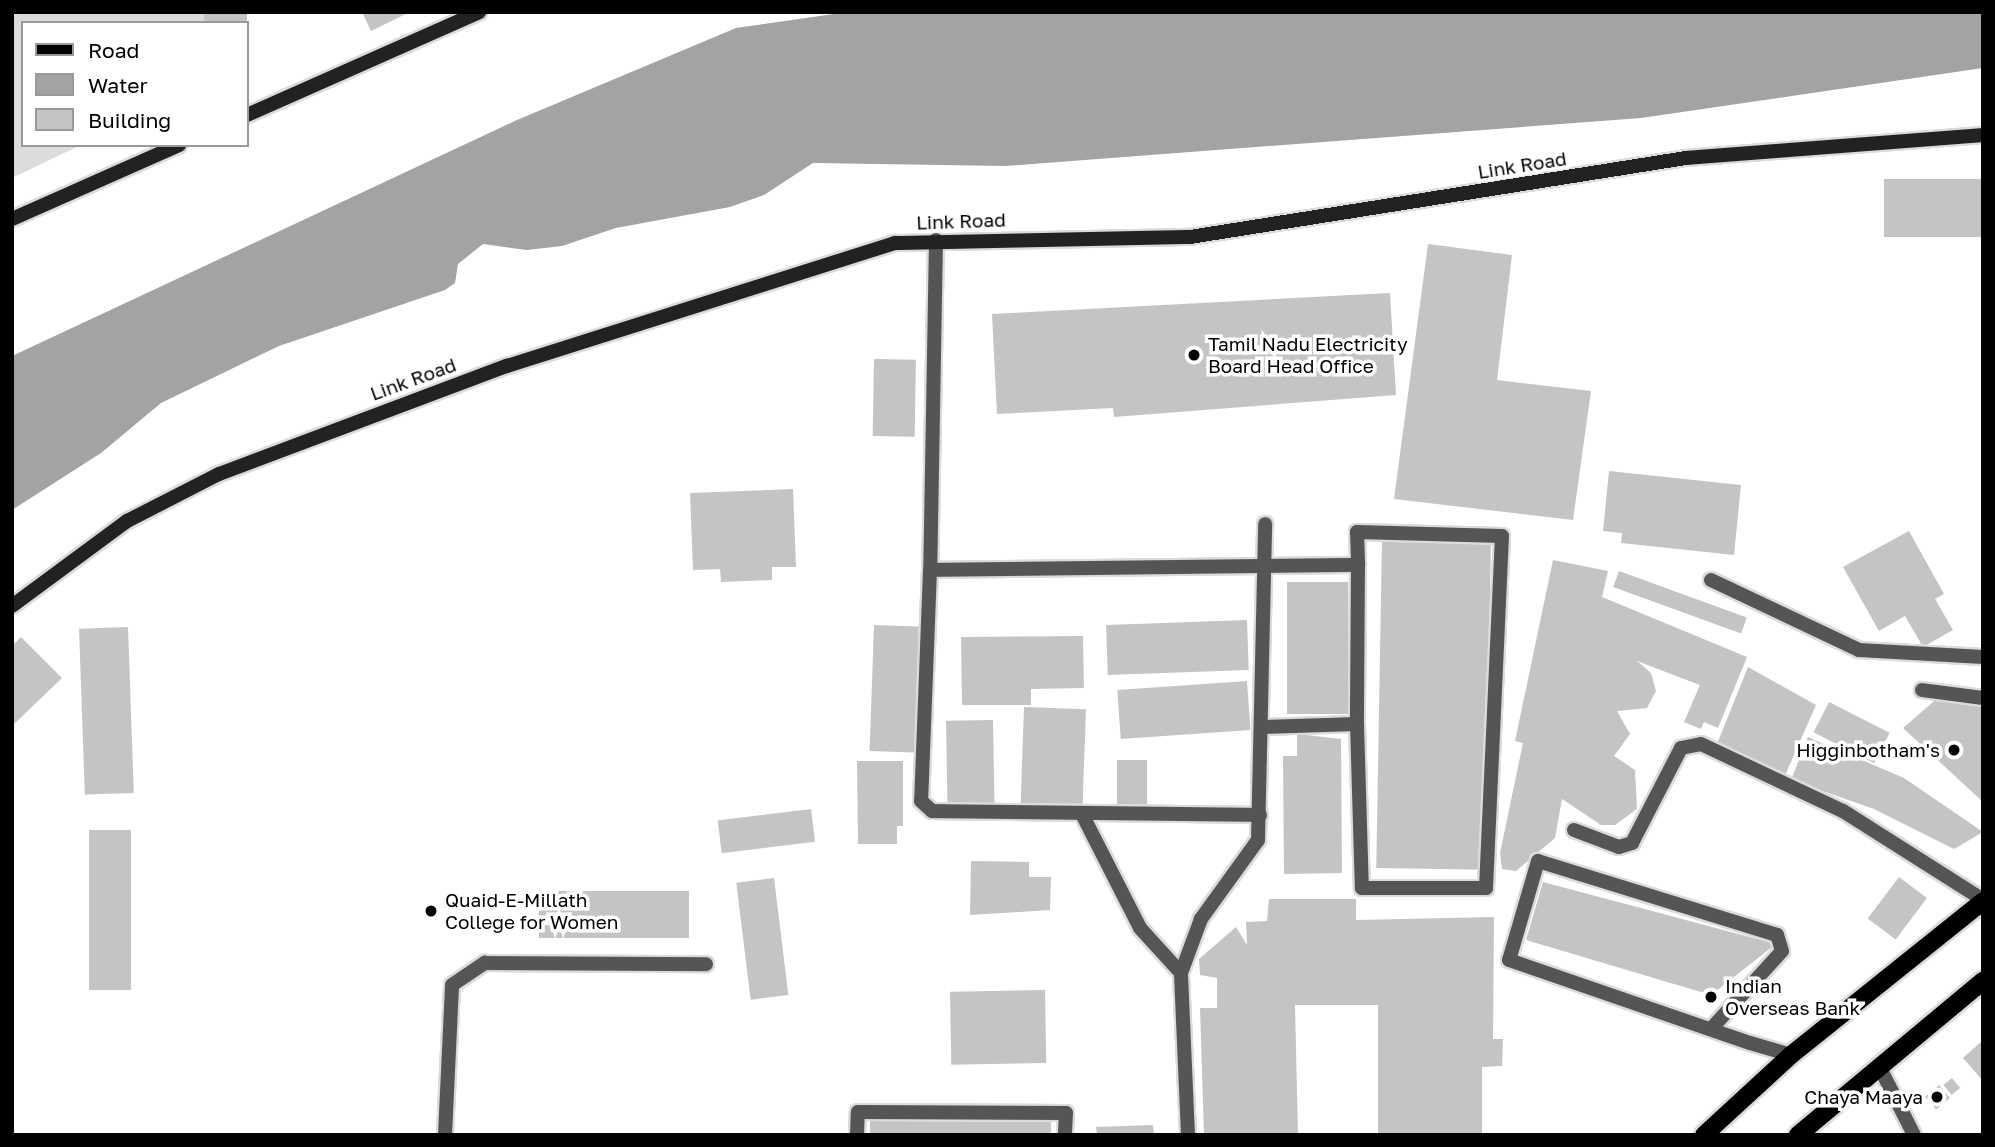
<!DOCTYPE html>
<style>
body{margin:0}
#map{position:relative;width:1995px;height:1147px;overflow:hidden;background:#fff;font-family:"Golos Text",sans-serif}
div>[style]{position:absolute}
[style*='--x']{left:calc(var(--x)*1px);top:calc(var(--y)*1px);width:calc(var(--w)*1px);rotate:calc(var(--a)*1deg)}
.green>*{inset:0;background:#dcdcdc}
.water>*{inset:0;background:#a3a3a3}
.building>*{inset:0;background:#c4c4c4;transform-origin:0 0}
.roads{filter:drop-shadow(2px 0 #dbdbdb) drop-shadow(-2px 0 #dbdbdb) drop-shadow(0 2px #dbdbdb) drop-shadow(0 -2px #dbdbdb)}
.lane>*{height:14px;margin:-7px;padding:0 7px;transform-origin:7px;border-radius:7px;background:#555}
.secondary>*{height:14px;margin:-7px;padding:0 7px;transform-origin:7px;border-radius:7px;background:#222}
.primary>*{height:18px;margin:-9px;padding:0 9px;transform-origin:9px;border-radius:9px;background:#000}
.dots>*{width:19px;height:19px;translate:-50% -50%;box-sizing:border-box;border:4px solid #fff;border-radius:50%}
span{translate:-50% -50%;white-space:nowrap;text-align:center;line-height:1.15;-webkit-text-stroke:7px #fff;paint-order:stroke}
.street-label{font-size:19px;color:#000}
.poi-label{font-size:19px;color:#000}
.left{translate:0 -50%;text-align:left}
.right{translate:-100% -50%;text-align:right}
.frame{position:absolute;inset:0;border:14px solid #000;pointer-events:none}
.legend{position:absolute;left:21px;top:21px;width:228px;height:126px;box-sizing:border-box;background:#fff;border:2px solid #999;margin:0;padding:9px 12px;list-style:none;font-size:21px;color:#000}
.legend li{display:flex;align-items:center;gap:14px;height:35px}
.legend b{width:35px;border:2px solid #999}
</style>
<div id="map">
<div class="green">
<div style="clip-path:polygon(12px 12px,209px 12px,209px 23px,23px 23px,23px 145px,81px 145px,12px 178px)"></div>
</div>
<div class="water">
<div style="clip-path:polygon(848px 12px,1983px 12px,1983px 68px,1641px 118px,1005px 166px,813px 163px,764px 195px,730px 207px,616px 228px,562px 246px,527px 250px,483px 244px,458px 264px,455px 283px,445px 290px,279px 346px,161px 403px,101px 453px,12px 510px,12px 356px,517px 120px,736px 28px)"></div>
</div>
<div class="building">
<div style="left:204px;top:12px;width:43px;height:11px"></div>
<div style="clip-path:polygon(362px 12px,410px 12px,371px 31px)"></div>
<div style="left:1983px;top:179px;width:58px;height:99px;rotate:90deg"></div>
<div style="clip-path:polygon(1428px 244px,1512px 255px,1497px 380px,1591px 391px,1573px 520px,1394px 499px)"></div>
<div style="clip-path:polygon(1390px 293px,1396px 395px,1114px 417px,1113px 408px,997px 414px,992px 314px)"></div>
<div style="left:874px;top:359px;width:42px;height:77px;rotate:1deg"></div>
<div style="clip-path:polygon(1609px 471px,1741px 485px,1734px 555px,1621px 543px,1622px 533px,1603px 531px)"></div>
<div style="clip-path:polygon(793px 489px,796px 567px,772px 567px,772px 580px,721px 582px,720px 569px,693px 570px,690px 493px)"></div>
<div style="clip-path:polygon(1909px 531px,1944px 594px,1935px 599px,1953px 630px,1923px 647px,1905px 616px,1879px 631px,1843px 567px)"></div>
<div style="left:1382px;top:539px;width:109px;height:329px;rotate:1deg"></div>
<div style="clip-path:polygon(1553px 560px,1608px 571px,1602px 597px,1747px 657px,1718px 728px,1704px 722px,1701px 729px,1684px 722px,1700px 685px,1637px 661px,1651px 673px,1656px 691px,1647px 708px,1617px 711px,1630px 734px,1614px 756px,1635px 770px,1637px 809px,1615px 825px,1601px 825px,1562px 799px,1555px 838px,1516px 871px,1502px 869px,1500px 853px,1523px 743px,1515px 741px)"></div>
<div style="left:1619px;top:571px;width:136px;height:17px;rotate:20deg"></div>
<div style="left:1348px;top:582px;width:132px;height:61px;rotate:90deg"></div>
<div style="left:1247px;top:620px;width:50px;height:141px;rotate:88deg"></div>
<div style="left:874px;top:625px;width:52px;height:126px;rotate:2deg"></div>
<div style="left:128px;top:627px;width:166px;height:49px;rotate:88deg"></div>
<div style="clip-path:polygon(1083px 636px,1084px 688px,1031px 689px,1031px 705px,962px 705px,961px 637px)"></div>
<div style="clip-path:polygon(21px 637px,62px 678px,12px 726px,12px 646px)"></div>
<div style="clip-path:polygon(1748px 667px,1816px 705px,1783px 780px,1717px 744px)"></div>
<div style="left:1247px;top:681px;width:49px;height:130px;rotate:86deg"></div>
<div style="clip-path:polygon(1940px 696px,1983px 704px,1983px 802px,1903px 728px)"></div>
<div style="left:1829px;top:702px;width:68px;height:34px;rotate:27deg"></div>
<div style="left:1024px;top:707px;width:62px;height:98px;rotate:2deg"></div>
<div style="left:993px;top:720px;width:84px;height:47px;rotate:89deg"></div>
<div style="clip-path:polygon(1297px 734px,1341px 739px,1342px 873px,1284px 874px,1283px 756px,1297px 756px)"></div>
<div style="clip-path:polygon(1808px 737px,1904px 778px,1983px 832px,1954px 849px,1874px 809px,1791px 780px)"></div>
<div style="left:1117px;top:760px;width:30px;height:54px"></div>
<div style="clip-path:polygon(857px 761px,903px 761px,903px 826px,897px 826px,897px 844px,858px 844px)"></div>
<div style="left:811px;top:809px;width:33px;height:94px;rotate:83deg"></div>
<div style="left:89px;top:830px;width:42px;height:160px"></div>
<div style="clip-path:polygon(971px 861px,1029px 862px,1029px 877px,1051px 877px,1050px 910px,970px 915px)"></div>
<div style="left:1899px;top:877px;width:35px;height:52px;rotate:37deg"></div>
<div style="left:774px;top:878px;width:118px;height:38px;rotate:83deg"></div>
<div style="clip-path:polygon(1543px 882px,1776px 944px,1711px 995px,1526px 940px)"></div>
<div style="left:689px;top:891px;width:47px;height:150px;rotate:90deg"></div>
<div style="clip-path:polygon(1269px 899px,1356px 899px,1356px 920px,1494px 917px,1493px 1039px,1503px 1039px,1502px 1066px,1482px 1067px,1482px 1135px,1378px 1135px,1378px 1005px,1295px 1005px,1298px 1135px,1204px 1135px,1200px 1008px,1217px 1008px,1217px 978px,1200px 975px,1199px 959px,1236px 927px,1247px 945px,1246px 922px,1267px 921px)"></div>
<div style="left:1045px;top:990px;width:73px;height:95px;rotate:89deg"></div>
<div style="clip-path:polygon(1983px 1040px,1983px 1081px,1963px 1058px)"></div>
<div style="left:1952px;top:1078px;width:13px;height:11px;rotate:51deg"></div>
<div style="left:1939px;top:1085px;width:17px;height:18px;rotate:50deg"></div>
<div style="left:870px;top:1120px;width:181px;height:15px"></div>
<div style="clip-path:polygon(1153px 1125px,1154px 1135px,1097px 1135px,1096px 1127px)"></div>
</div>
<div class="roads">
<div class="lane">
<div style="--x:936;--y:240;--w:330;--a:91"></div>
<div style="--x:930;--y:570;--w:428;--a:-0.7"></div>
<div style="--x:1358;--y:565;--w:159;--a:90.4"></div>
<div style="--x:930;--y:570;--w:231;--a:92.2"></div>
<div style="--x:921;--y:801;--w:15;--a:42"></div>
<div style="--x:932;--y:811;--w:328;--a:0.7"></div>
<div style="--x:1711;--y:580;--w:164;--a:25.3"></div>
<div style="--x:1859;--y:650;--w:124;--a:3.2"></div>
<div style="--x:1922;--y:690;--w:62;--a:7.5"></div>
<div style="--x:1262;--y:727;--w:95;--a:-1.8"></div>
<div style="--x:1357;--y:724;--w:164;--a:88.3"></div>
<div style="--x:1362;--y:888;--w:124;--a:0"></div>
<div style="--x:1486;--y:888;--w:352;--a:-87.4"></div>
<div style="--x:1502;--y:536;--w:145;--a:-178.4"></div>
<div style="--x:1357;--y:532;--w:33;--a:88"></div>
<div style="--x:1082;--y:814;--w:128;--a:63"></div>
<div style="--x:1140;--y:928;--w:61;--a:47.7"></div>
<div style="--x:1574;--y:830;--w:48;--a:20.7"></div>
<div style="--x:1619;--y:847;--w:14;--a:-17"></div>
<div style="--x:1632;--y:843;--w:107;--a:-62.7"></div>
<div style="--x:1681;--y:748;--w:20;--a:-11"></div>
<div style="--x:1701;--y:744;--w:157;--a:25.3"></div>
<div style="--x:1843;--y:811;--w:166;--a:32.4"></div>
<div style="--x:1711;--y:1029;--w:105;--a:-47.7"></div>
<div style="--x:1782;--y:951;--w:17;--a:-107"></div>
<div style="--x:1777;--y:935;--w:250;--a:-162.8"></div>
<div style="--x:1538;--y:861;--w:103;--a:106.3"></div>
<div style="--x:1509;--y:960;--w:255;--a:19"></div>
<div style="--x:1750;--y:1043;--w:43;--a:16.3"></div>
<div style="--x:1879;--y:1066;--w:77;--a:63.1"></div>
<div style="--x:445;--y:1135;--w:150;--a:-87.3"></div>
<div style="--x:452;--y:985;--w:40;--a:-34"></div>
<div style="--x:485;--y:963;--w:221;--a:0.3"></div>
<div style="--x:857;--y:1135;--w:23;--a:-88"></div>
<div style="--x:858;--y:1112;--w:208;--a:0.3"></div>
<div style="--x:1066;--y:1113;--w:22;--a:93"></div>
<div style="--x:1188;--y:1135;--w:162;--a:-92.5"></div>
<div style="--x:1181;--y:973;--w:58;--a:-69.7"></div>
<div style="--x:1201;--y:919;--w:97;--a:-54.2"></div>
<div style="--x:1258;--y:840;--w:316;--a:-88.7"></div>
</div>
<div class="secondary">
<div style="--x:247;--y:115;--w:254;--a:-23.9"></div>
<div style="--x:12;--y:219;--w:183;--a:-23.9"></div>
<div style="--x:12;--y:606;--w:143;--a:-36.5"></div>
<div style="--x:127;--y:521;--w:103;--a:-27.1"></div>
<div style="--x:219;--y:474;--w:308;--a:-20.6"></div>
<div style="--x:507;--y:366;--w:407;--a:-17.6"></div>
<div style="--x:895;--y:243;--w:295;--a:-1.2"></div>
<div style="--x:1190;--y:237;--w:502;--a:-9.05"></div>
<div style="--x:1686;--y:158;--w:298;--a:-4.4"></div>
</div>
<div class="primary">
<div style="--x:1704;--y:1135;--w:118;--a:-42.6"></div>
<div style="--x:1791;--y:1055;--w:246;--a:-38.7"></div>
<div style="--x:1798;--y:1135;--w:241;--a:-39.8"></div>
</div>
</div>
<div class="dots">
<div style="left:1194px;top:355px;background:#000"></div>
<div style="left:1954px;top:750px;background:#000"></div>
<div style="left:431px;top:911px;background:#000"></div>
<div style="left:1711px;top:997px;background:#000"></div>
<div style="left:1937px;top:1097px;background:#000"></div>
</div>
<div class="street-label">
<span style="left:1522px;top:165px;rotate:-9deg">Link Road</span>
<span style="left:961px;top:221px;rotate:-2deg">Link Road</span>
<span style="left:413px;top:379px;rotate:-20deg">Link Road</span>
</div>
<div class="poi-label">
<span class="left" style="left:1208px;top:355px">Tamil Nadu Electricity<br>Board Head Office</span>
<span class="right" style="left:1940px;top:750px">Higginbotham's</span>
<span class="left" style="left:445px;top:911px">Quaid-E-Millath<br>College for Women</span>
<span class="left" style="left:1725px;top:997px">Indian<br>Overseas Bank</span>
<span class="right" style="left:1923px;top:1097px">Chaya Maaya</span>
</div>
<div class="frame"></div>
<ul class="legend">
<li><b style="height:9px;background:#000"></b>Road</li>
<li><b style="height:19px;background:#a3a3a3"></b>Water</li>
<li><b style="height:19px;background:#c4c4c4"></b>Building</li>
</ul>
</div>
